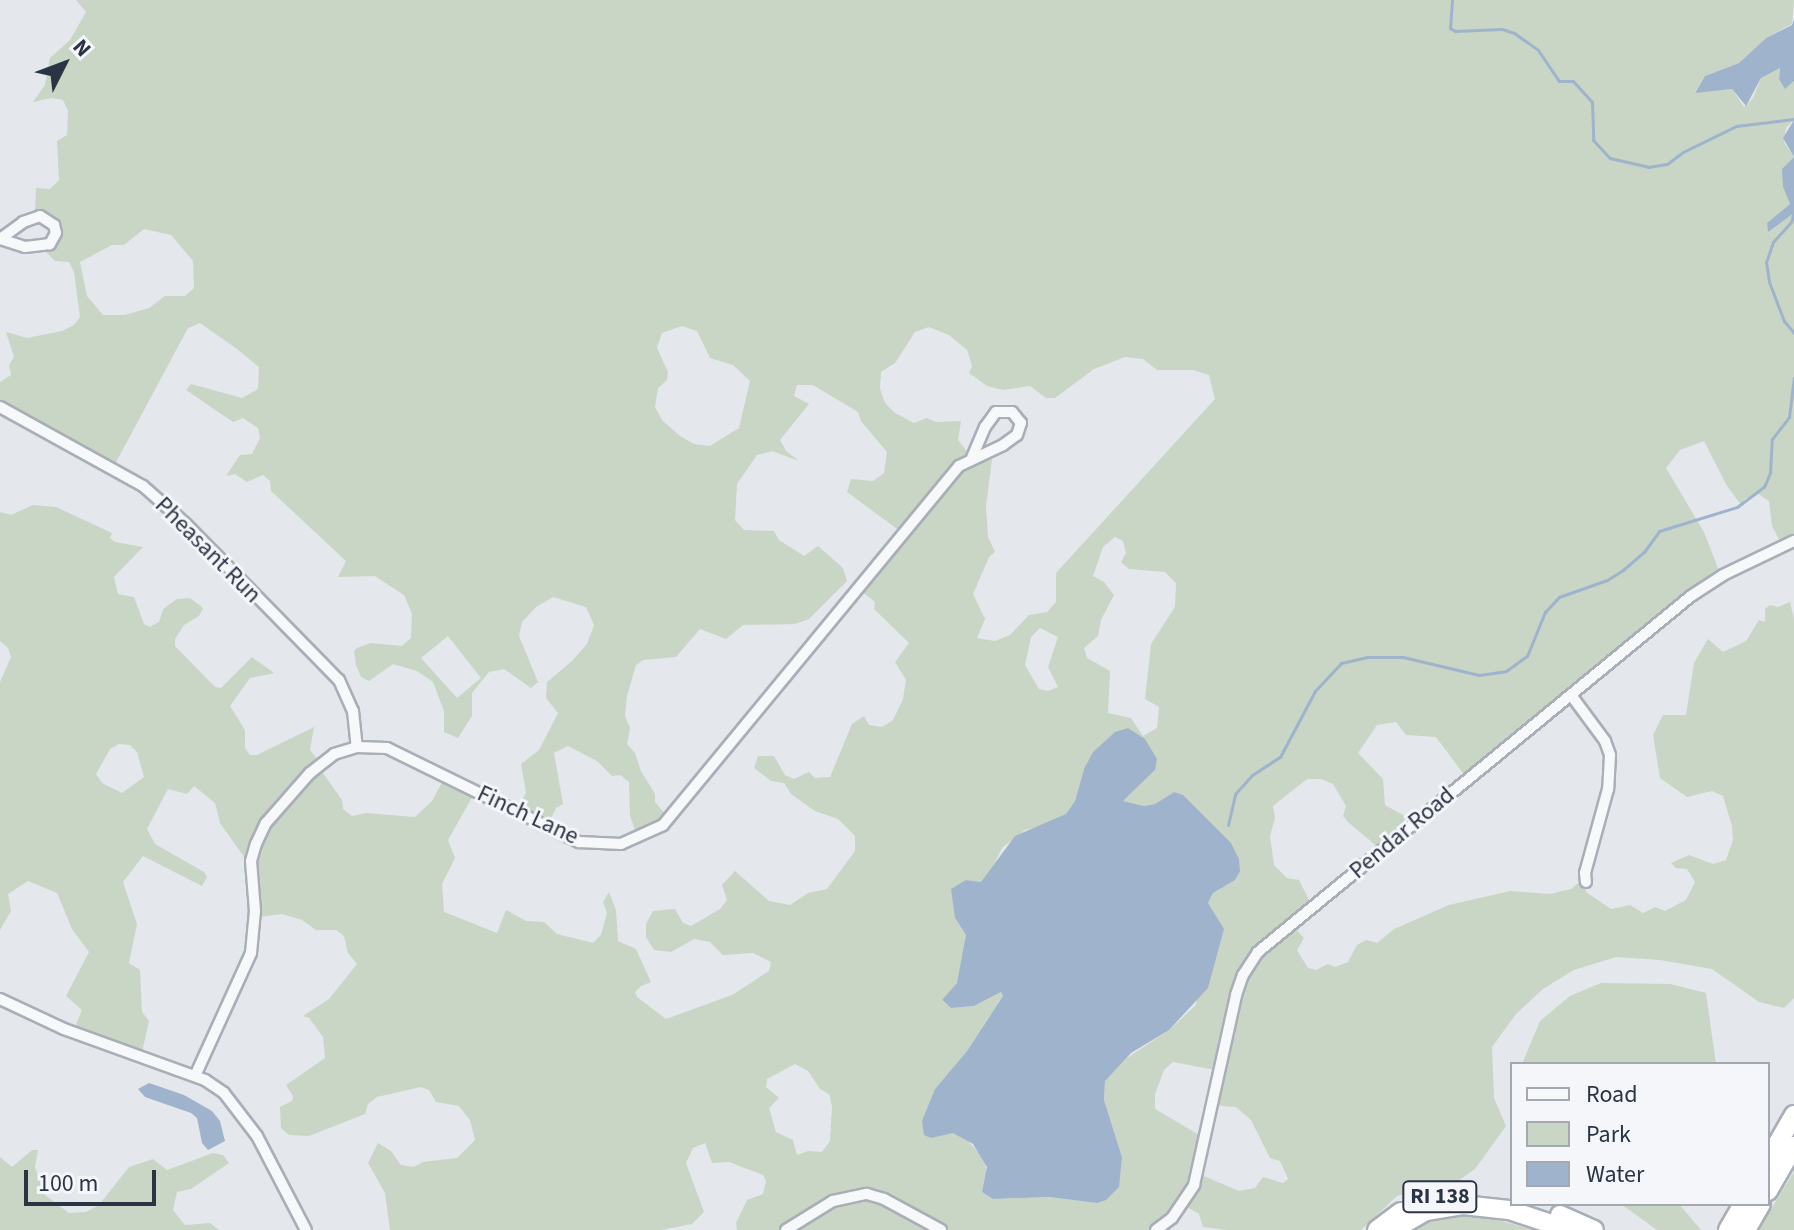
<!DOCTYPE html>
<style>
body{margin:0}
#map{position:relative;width:1794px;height:1230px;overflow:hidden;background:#e4e7ec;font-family:"Source Sans 3",sans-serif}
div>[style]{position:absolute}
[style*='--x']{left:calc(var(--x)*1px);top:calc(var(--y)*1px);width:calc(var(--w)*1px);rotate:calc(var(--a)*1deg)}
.green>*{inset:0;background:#c9d6c5}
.water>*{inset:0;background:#9fb4cc}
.stream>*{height:3px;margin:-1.5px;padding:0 1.5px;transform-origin:1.5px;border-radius:1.5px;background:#9fb4cc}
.roads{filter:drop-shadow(2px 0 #a9aeb7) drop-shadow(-2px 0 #a9aeb7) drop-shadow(0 2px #a9aeb7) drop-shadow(0 -2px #a9aeb7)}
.street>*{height:10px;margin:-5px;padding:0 5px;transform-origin:5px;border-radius:5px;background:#f7f8fa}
.highway>*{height:18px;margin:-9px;padding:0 9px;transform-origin:9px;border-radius:9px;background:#fff}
span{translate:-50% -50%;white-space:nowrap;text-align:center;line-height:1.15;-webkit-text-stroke:6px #f4f6f9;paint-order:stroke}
.shield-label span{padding:2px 6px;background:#f4f6f9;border:2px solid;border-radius:6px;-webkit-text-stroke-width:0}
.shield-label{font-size:22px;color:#2b3445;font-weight:700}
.street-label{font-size:24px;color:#2b3445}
.legend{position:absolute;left:1510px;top:1062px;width:260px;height:144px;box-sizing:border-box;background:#f4f6f9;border:2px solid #a4a8b1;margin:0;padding:10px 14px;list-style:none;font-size:24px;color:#2b3445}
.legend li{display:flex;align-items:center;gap:16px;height:40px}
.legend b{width:40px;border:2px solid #a4a8b1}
.north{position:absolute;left:24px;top:24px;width:80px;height:80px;-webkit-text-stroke:6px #f4f6f9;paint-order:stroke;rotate:48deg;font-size:22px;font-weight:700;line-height:32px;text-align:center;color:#2b3445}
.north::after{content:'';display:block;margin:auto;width:28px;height:36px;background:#2b3445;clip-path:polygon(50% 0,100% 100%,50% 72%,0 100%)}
.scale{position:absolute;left:24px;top:1170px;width:132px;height:36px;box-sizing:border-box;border:4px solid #2b3445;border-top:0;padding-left:10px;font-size:24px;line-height:28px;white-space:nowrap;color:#2b3445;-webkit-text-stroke:6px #f4f6f9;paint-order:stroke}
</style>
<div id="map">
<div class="green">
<div style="clip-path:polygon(evenodd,76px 0,1794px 0,1792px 24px,1766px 38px,1739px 63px,1705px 76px,1695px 92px,1732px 89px,1744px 107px,1753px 98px,1761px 78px,1769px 72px,1780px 68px,1779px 79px,1785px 88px,1794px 81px,1794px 120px,1786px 128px,1784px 142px,1794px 157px,1783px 187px,1790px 204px,1767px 223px,1768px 231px,1794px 213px,1794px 541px,1782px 545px,1772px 526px,1769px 501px,1758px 494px,1744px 499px,1742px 506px,1727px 486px,1704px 441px,1680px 450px,1666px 468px,1704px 532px,1721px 576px,1468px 780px,1436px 737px,1406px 735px,1396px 722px,1377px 725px,1358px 753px,1383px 779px,1385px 805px,1416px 822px,1380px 849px,1348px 822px,1343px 816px,1346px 806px,1333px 784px,1321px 779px,1307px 779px,1273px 806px,1275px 818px,1270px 836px,1274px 865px,1287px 878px,1299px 880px,1312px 906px,1293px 926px,1304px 938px,1297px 950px,1308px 968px,1316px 970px,1328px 964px,1335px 967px,1348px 962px,1357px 945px,1366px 940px,1377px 943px,1394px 929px,1449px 905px,1510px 891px,1550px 894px,1571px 889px,1585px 877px,1586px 892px,1611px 909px,1630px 905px,1643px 913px,1655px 907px,1665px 911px,1686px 900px,1695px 882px,1687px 869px,1676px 868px,1671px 863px,1689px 855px,1713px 864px,1726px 860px,1733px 840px,1732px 826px,1723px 796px,1712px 791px,1687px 797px,1660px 778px,1653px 735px,1663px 715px,1686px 715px,1694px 663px,1708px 639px,1723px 652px,1746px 641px,1759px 620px,1765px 622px,1765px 609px,1770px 605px,1778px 607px,1790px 602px,1794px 619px,1794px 998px,1784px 1008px,1759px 1002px,1712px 969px,1660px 960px,1616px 957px,1574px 970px,1543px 989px,1516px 1014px,1492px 1047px,1494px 1098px,1506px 1126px,1475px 1169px,1458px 1181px,1397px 1196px,1361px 1230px,1226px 1230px,1203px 1227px,1199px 1214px,1184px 1205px,1155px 1230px,737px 1230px,736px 1223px,747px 1200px,763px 1194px,766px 1181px,763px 1175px,729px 1162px,712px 1163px,705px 1143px,693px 1148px,686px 1163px,704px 1212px,692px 1224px,661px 1230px,390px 1230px,385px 1193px,368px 1163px,378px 1143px,391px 1151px,401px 1165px,414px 1167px,423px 1162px,457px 1158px,475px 1140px,470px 1120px,459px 1106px,436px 1102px,429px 1090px,421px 1087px,377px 1097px,368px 1104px,365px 1114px,309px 1136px,289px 1135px,281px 1128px,280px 1107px,292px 1101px,293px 1096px,286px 1085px,325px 1058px,323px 1037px,309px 1018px,303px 1016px,329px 999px,357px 964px,348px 953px,344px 936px,336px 930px,316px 930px,302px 920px,282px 914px,253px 918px,247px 861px,220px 823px,215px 803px,194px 786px,187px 794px,168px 789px,147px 829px,155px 844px,204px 872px,207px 877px,202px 886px,143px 856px,123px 882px,137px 924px,129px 963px,140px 970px,142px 1012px,149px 1021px,142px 1052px,74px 1030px,82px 1010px,66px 996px,89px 952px,72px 929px,57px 893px,28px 881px,8px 894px,11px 911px,0 930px,0 682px,11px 657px,8px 648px,0 641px,0 512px,11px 515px,33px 505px,56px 507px,112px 533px,110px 538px,115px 542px,143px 547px,114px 577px,118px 594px,134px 597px,144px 624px,150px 627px,159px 622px,163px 609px,177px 599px,190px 598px,203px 608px,199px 616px,184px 625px,175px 639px,175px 646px,215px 687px,221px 688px,252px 657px,274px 673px,250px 678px,230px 706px,245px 730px,245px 748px,250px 755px,257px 755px,314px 727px,310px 750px,322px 765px,320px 769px,342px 800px,343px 809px,352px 816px,366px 813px,415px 817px,432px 801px,445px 777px,475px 792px,448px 840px,455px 858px,442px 884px,444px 912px,497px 933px,506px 910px,526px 921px,544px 922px,557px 934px,593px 943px,601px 935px,607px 913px,603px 902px,609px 892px,616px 910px,618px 941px,636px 949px,651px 982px,641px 986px,635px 992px,637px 997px,666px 1019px,732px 995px,769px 971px,771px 962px,753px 953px,723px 955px,710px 942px,694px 939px,671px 952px,654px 950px,646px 937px,646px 924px,653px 911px,675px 909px,683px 923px,691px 926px,720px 909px,727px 900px,722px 885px,735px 871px,769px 901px,790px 905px,808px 893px,827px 889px,855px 851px,855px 836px,838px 819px,815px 811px,791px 794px,784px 783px,771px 781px,754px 768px,758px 756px,774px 756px,785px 775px,794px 779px,809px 772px,815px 778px,830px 777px,852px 724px,864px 716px,869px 725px,882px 727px,893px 720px,903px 699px,906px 680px,895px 662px,909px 643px,874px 609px,875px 602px,860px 590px,904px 534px,847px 492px,851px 479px,873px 481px,884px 473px,887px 452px,861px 421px,858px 412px,813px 385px,797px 385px,794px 396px,809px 404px,780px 440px,786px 451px,799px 461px,772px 451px,757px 455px,737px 484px,735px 520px,744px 530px,774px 531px,779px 540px,804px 556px,818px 546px,843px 568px,847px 581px,809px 619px,795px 624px,743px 625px,726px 639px,700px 629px,676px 657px,643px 660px,636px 665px,627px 696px,625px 716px,630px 728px,627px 744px,635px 753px,641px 771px,655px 794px,655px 802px,667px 816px,637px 835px,630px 816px,629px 782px,620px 775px,612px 776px,597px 761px,568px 746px,554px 753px,563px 804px,556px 808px,549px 823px,516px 810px,526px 793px,521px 764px,539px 750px,558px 713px,546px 698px,547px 682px,572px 661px,587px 644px,594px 625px,586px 607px,553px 597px,536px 607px,522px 622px,519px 636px,538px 682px,531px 688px,504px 669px,489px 672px,472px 693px,472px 716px,458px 738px,444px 732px,444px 711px,433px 682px,417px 671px,393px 664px,369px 681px,361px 677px,356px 665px,354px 651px,357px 648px,371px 643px,402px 646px,411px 638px,412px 614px,404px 595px,375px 576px,338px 577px,346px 561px,271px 491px,270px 481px,263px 475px,247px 482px,235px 474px,226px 476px,240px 455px,252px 454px,260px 438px,258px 428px,243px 418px,233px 422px,186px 390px,191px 384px,242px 398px,258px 389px,259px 367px,237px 349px,200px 323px,188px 328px,114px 466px,0 413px,0 382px,11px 375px,9px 365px,14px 357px,6px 332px,27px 338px,62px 331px,74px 325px,80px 317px,74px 272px,69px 262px,55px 261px,42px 248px,50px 233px,35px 211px,36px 188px,50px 189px,59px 180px,57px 141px,67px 135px,68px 111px,63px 100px,51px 98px,33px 102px,45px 85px,50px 58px,70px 40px,86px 12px,76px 0,144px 229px,171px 235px,193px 261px,194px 288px,185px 296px,165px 296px,149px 308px,125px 315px,103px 315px,87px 296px,80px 262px,112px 245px,124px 245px,144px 229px,76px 0,682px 326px,697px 331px,710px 358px,733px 365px,750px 381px,739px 428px,710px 446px,694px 444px,680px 436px,662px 420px,655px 407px,658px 388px,667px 380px,668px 372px,657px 348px,662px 333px,682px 326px,76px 0,929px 327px,949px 335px,967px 350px,972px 366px,969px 373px,987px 386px,1003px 390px,1030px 386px,1046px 398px,1055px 398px,1094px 369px,1125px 357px,1143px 359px,1157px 370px,1193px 370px,1209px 375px,1215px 399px,1056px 573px,1056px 602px,1047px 612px,1029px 615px,1010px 635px,995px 641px,977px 638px,985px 619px,973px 594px,989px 557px,995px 552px,988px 537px,986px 506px,992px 459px,987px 455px,969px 454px,958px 440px,961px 421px,936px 422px,927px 418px,914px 423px,895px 413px,885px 403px,880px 389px,881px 372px,895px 363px,915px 332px,929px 327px,76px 0,1115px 537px,1123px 541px,1126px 553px,1121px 562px,1129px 569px,1165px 572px,1176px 583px,1175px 607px,1151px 644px,1145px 699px,1159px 707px,1157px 728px,1143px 736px,1131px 718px,1108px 713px,1110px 671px,1087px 658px,1084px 648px,1098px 636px,1101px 620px,1114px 595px,1104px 582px,1093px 576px,1103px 547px,1115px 537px,76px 0,1040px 628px,1058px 637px,1048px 667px,1058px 687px,1048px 691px,1039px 689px,1025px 665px,1031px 637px,1040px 628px,76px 0,448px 636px,481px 678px,457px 698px,421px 658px,448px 636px,76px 0,119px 744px,130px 745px,137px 752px,144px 777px,122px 793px,102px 783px,96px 774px,110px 749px,119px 744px,76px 0,1084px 769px,1155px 770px,1123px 801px,1144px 806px,1155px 804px,1174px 792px,1234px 880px,1213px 893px,1208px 903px,1196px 1005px,1169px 1030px,1115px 1066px,1105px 1081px,1104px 1100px,1122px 1157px,1097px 1203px,1049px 1197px,993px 1199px,982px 1192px,987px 1175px,985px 1159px,964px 1137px,953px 1133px,935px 1089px,967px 1051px,1003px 996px,1001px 992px,974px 1006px,951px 1008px,942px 1001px,957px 983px,962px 970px,966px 935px,955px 918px,966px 880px,981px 882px,988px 877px,1002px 848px,1025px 830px,1046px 825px,1066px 814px,1075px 801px,1084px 769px,76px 0,1173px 1062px,1221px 1071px,1212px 1105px,1236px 1107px,1251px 1120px,1270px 1158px,1280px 1161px,1288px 1179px,1283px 1183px,1263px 1177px,1255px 1188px,1239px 1191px,1199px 1174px,1206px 1139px,1155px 1109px,1155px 1094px,1164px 1070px,1173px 1062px,76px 0,795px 1064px,808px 1071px,820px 1089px,829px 1094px,832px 1106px,830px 1141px,822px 1152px,808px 1151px,797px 1155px,793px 1140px,776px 1132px,769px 1108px,779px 1098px,766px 1087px,767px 1079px,795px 1064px)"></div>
<div style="clip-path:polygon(1601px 983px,1670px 984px,1706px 993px,1716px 1064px,1522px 1064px,1540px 1021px,1570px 996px)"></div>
<div style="clip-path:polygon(32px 1150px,38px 1150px,35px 1167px,45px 1195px,69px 1213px,86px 1212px,99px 1205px,129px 1167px,153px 1159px,167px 1170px,213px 1153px,223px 1155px,229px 1163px,191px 1189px,177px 1192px,173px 1210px,185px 1225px,210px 1223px,219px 1230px,0 1230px,0 1157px,12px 1167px)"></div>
<div style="clip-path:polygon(1794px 1172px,1794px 1230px,1760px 1230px,1761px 1225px)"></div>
<div style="clip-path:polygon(1621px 1204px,1679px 1204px,1701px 1230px,1657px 1230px)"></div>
<div style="clip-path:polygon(1455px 1214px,1487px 1217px,1534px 1230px,1405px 1230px)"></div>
</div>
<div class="water">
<div style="clip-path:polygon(1794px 19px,1794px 81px,1785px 89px,1779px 79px,1780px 68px,1761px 78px,1746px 106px,1732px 89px,1695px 93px,1705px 76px,1739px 63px,1766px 38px,1792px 25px)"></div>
<div style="clip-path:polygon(1794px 120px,1794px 213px,1768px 232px,1767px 223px,1790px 204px,1783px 187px,1782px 169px,1794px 157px,1783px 138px)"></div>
<div style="clip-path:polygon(1128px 728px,1145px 739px,1157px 759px,1155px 770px,1123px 801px,1144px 806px,1155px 804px,1174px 792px,1183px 795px,1231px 843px,1239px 859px,1240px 871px,1235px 880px,1213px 893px,1208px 903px,1224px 929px,1208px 988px,1169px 1030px,1131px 1053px,1105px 1081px,1104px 1100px,1122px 1157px,1119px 1187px,1106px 1200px,1097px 1203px,1049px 1197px,993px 1199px,982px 1192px,987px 1167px,973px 1144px,953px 1133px,931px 1138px,924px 1135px,922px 1121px,935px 1089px,967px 1051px,1003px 996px,1001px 992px,974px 1006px,951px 1008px,942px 1000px,957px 983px,966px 935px,955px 918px,951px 889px,966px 880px,981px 882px,1015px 836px,1066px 814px,1075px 801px,1084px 769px,1093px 752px,1115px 732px)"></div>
<div style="clip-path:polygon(149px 1083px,184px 1095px,212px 1111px,220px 1121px,225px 1141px,208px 1150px,202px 1143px,197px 1118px,191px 1113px,145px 1097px,138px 1089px)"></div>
</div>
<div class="stream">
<div style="--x:1452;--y:0;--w:28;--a:94"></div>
<div style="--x:1450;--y:28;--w:6;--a:31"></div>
<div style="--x:1455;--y:31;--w:47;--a:-2.4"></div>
<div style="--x:1502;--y:29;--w:13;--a:18"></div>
<div style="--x:1514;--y:33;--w:29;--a:35"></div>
<div style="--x:1538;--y:50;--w:37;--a:56"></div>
<div style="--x:1559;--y:81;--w:14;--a:0"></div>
<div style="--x:1573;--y:81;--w:28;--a:48"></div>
<div style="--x:1592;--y:102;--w:38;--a:88"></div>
<div style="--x:1593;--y:140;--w:25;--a:47"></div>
<div style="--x:1610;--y:158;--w:39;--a:13"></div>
<div style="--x:1648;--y:167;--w:19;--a:-9"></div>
<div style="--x:1667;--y:164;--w:20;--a:-37"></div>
<div style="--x:1683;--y:152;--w:59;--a:-26.1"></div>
<div style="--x:1736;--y:126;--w:58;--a:-6.9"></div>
<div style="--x:1794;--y:211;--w:11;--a:105"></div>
<div style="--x:1791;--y:222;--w:27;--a:132"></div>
<div style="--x:1773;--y:242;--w:21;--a:109"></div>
<div style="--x:1766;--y:262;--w:20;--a:81"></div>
<div style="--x:1769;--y:282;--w:42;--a:69"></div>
<div style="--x:1784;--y:321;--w:16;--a:50"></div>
<div style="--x:1228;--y:825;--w:32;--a:-77"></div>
<div style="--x:1235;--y:794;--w:25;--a:-48"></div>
<div style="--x:1252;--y:775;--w:33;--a:-33"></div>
<div style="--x:1280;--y:757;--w:75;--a:-62.1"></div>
<div style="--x:1315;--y:691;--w:38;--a:-47"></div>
<div style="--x:1341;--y:663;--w:27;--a:-13"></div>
<div style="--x:1367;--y:657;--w:36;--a:0"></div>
<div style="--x:1403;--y:657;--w:78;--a:13.3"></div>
<div style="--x:1479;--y:675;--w:27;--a:-8"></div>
<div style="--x:1506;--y:671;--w:26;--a:-36"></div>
<div style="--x:1527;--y:656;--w:48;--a:-67.8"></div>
<div style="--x:1545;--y:612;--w:21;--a:-47"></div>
<div style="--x:1559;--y:597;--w:51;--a:-19.5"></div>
<div style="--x:1607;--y:580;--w:19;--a:-32"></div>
<div style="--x:1623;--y:570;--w:28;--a:-41"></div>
<div style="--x:1644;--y:552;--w:26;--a:-54"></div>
<div style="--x:1659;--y:531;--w:82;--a:-17.1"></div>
<div style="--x:1737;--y:507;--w:34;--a:-37"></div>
<div style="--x:1764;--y:487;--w:15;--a:-67"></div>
<div style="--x:1770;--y:473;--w:34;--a:-87"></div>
<div style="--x:1772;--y:439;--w:28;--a:-52"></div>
<div style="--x:1789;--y:417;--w:39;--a:-83"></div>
</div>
<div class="roads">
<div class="street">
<div style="--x:40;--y:216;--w:17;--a:33"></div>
<div style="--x:54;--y:225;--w:8;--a:76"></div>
<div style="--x:56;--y:233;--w:13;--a:119"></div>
<div style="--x:50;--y:244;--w:25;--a:173"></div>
<div style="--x:25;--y:247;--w:26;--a:-162"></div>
<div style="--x:0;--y:239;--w:29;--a:-36"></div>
<div style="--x:23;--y:222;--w:18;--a:-19"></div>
<div style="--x:0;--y:407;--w:163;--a:28.9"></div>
<div style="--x:143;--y:486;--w:57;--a:41.5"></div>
<div style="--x:186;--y:524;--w:219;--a:45.6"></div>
<div style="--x:339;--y:680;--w:34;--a:66"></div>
<div style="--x:353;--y:711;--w:36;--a:84"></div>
<div style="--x:1571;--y:695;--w:57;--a:53.5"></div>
<div style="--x:1605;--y:741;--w:15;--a:70"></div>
<div style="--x:1610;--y:755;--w:34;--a:93"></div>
<div style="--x:1608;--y:789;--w:87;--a:105.3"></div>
<div style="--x:1585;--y:873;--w:9;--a:84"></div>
<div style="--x:0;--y:999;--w:71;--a:25.1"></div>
<div style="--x:64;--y:1029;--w:150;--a:19.9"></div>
<div style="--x:205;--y:1080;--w:23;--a:34"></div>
<div style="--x:224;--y:1093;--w:54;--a:52.5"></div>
<div style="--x:257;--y:1136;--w:106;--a:62.5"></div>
<div style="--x:195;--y:1076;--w:135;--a:-65.5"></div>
<div style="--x:251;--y:953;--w:42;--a:-84.6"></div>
<div style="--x:255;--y:911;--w:50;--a:-94.6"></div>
<div style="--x:251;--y:861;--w:18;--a:-74"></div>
<div style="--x:256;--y:844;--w:23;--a:-65"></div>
<div style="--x:266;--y:823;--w:67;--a:-48.7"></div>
<div style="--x:310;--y:773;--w:31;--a:-38"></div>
<div style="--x:334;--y:754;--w:24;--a:-17"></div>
<div style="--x:357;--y:747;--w:30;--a:2"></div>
<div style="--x:387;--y:748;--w:214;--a:26.1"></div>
<div style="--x:579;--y:842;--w:42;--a:2.7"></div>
<div style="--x:621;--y:844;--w:46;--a:-24.3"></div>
<div style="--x:663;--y:825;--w:465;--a:-50.5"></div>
<div style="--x:959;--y:466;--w:49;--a:-25.5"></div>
<div style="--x:1003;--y:445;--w:17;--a:-36"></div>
<div style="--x:1017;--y:435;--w:13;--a:-72"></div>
<div style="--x:1021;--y:423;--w:14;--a:-129"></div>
<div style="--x:1012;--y:412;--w:16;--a:180"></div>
<div style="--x:996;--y:412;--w:19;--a:126"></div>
<div style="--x:985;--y:427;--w:36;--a:113"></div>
<div style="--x:786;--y:1230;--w:55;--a:-31.7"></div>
<div style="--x:833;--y:1201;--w:35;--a:-12"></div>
<div style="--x:867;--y:1194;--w:18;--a:16"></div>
<div style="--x:884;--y:1199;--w:65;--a:28.5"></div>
<div style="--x:1156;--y:1230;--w:20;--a:-37"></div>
<div style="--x:1172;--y:1218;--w:40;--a:-56"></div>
<div style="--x:1194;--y:1185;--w:195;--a:-77.5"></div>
<div style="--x:1236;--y:995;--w:21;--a:-71"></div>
<div style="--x:1243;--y:975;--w:27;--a:-57"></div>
<div style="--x:1258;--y:952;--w:561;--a:-39.43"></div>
<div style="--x:1691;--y:596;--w:38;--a:-33"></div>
<div style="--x:1723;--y:575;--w:79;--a:-25.6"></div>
</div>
<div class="highway">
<div style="--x:1768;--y:1160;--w:52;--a:-60"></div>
<div style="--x:1768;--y:1191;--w:52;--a:-60"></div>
<div style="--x:1560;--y:1215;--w:37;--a:24"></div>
<div style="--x:1377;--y:1230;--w:30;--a:-37"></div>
<div style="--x:1393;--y:1230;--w:38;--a:-30"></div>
<div style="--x:1426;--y:1211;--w:37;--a:-9"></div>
<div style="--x:1463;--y:1205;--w:46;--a:6.2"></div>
<div style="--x:1509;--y:1210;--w:64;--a:18.2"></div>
<div style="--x:1728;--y:1230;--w:30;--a:-60"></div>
<div style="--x:1746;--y:1230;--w:30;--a:-60"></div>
</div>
</div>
<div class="shield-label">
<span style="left:1440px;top:1197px">RI 138</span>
</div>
<div class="street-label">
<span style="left:208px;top:550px;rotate:45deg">Pheasant Run</span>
<span style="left:528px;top:815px;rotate:25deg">Finch Lane</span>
<span style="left:1402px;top:833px;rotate:-40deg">Pendar Road</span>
</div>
<ul class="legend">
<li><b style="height:10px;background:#f7f8fa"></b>Road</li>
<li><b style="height:22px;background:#c9d6c5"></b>Park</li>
<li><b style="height:22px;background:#9fb4cc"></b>Water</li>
</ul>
<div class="north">N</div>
<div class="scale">100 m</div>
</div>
